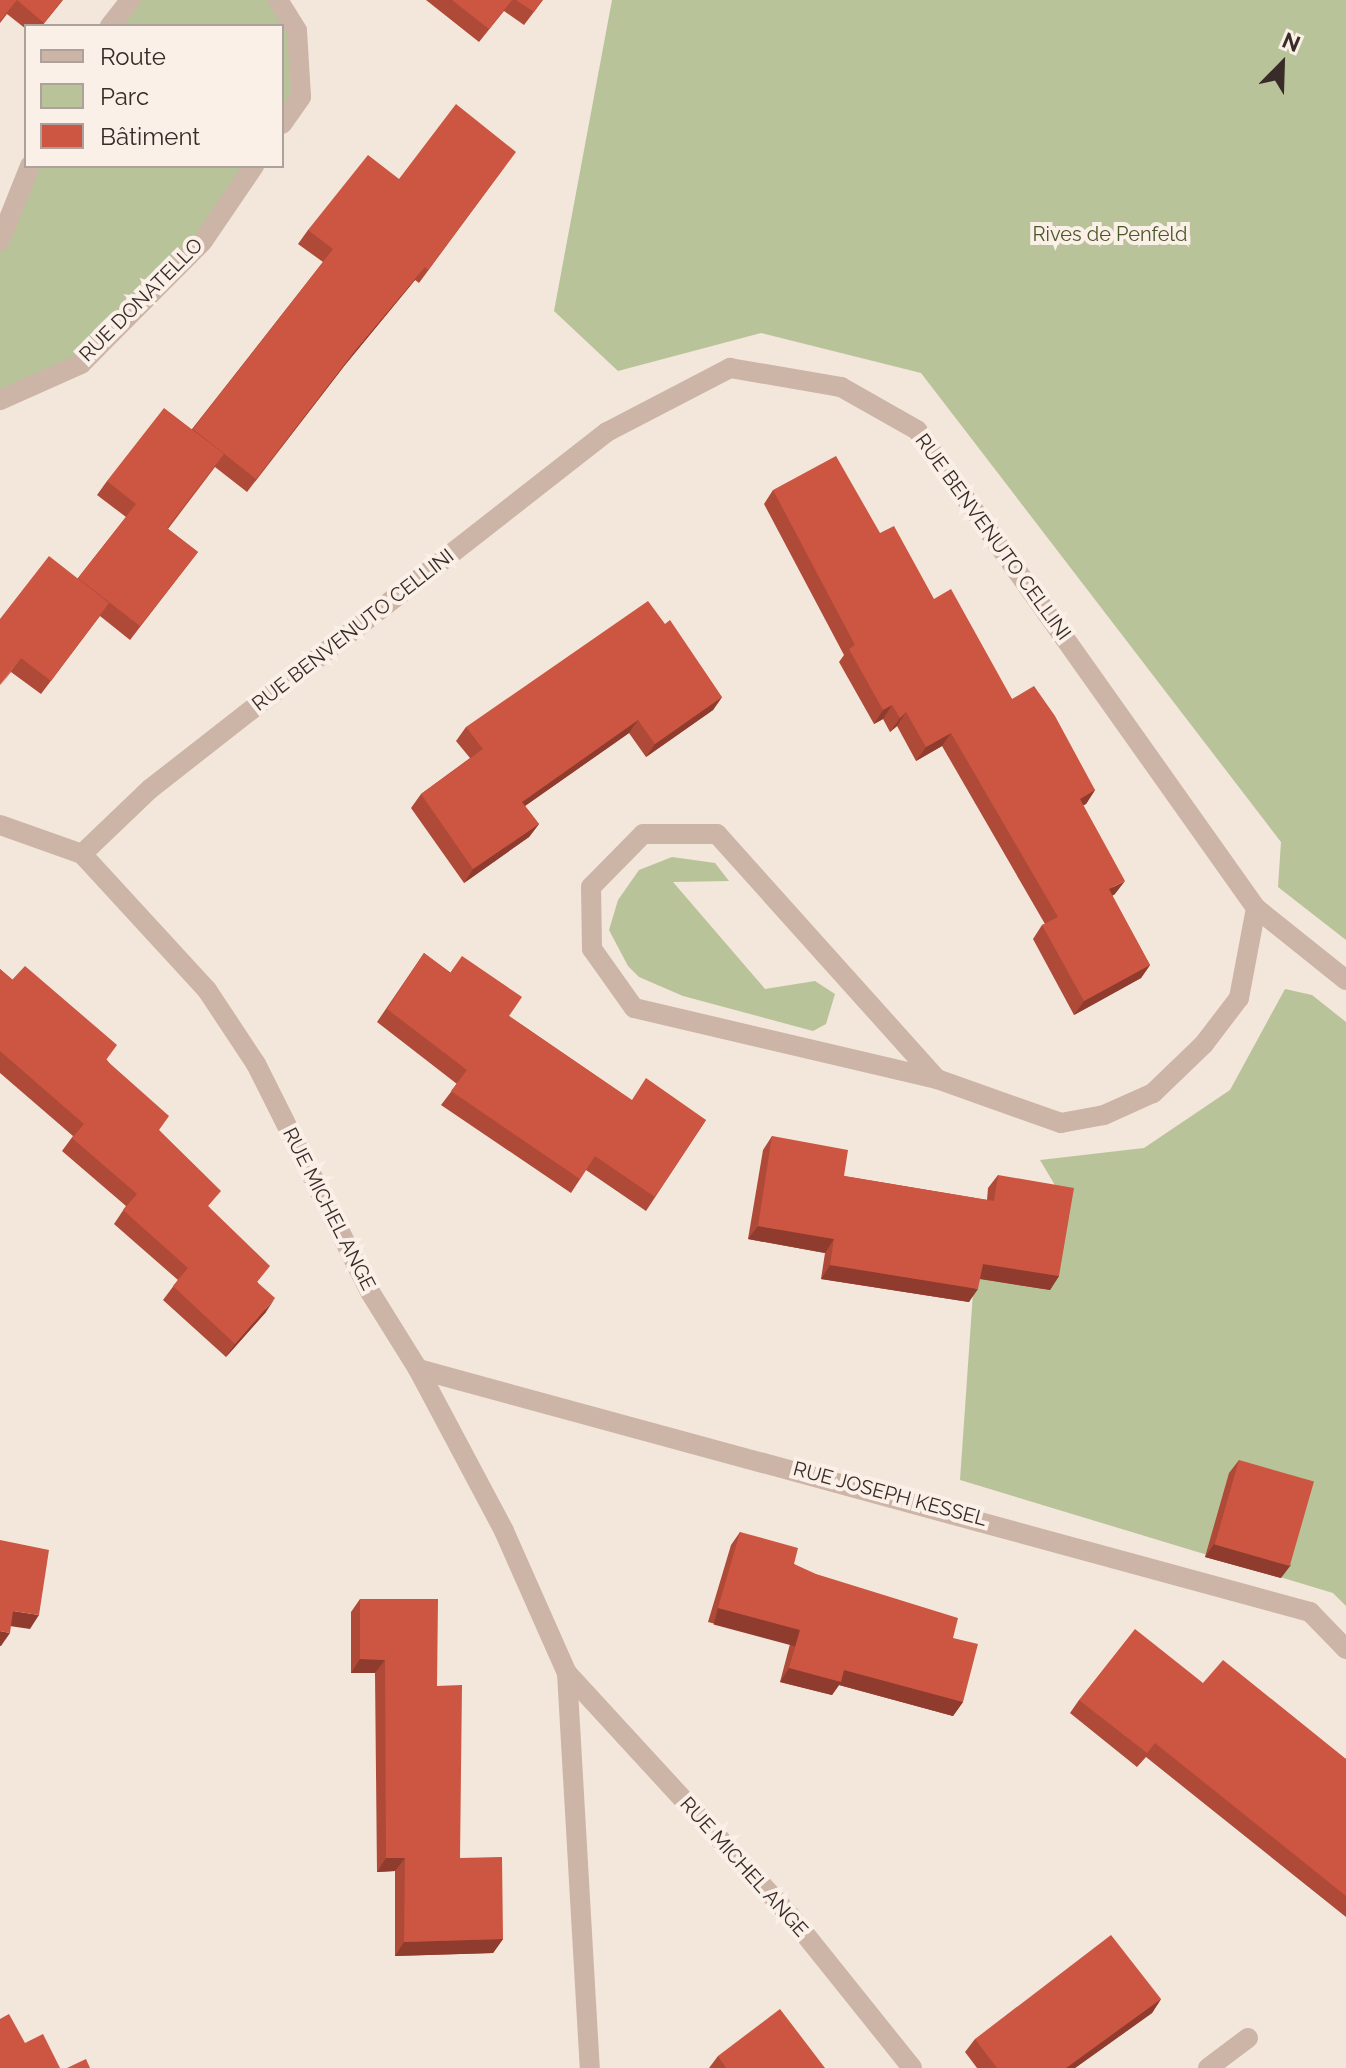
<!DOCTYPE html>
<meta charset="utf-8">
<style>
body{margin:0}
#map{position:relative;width:1346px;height:2068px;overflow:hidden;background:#f3e6db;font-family:Raleway,sans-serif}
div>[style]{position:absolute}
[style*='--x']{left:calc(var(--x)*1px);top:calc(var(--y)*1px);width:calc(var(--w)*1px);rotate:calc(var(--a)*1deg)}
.green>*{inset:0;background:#b9c39a}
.minor>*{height:20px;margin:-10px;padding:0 10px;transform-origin:10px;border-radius:10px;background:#ccb4a7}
.wall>*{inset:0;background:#af4a38}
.shaded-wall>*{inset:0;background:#8f3c2e;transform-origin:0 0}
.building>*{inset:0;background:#cc5641;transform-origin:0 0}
span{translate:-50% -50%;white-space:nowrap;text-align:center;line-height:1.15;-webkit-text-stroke:8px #fbf0e8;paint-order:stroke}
.park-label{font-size:20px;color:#4b582a}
.street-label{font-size:20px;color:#382b28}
.legend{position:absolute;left:24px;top:24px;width:260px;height:144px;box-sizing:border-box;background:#fbf0e8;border:2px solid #ada19b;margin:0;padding:10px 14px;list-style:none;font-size:24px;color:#382b28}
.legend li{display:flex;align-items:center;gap:16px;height:40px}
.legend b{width:40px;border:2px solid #ada19b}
.north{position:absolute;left:1242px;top:24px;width:80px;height:80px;-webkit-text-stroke:6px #fbf0e8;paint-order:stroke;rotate:23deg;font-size:22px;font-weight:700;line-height:32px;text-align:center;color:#382b28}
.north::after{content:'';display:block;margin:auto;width:28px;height:36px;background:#382b28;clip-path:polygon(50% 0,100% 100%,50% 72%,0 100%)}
</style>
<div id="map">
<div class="green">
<div style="clip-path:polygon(130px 0,278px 0,297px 31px,301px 97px,282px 124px,282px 26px,110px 26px)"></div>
<div style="clip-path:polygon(612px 0,1346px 0,1346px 940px,1278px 887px,1281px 842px,921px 373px,761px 333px,618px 371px,554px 311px)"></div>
<div style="clip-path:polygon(30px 166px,254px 166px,203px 241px,81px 364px,0 400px,0 241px)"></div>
<div style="clip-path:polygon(672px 857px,715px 863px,729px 881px,673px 882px,765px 989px,815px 981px,835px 994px,826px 1024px,813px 1031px,683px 996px,639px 977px,628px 966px,609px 930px,618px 900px,639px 870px)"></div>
<div style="clip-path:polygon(1285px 989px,1312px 995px,1346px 1022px,1346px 1606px,1333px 1593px,960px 1480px,974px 1278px,1049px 1290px,1065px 1202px,1040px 1160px,1144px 1148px,1230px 1090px)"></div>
</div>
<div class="minor">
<div style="--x:278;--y:0;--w:36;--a:58"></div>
<div style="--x:297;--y:31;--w:66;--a:86.5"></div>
<div style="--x:301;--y:97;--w:33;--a:125"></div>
<div style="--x:110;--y:26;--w:33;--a:-52"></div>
<div style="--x:0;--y:241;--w:81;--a:-68.2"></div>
<div style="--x:0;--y:400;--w:89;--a:-24"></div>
<div style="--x:81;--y:364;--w:173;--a:-45.2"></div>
<div style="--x:203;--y:241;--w:91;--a:-55.8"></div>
<div style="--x:0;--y:825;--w:87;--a:19.5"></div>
<div style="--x:82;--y:854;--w:185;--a:47.4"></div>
<div style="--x:207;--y:990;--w:89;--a:56.5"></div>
<div style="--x:256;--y:1064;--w:255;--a:63.4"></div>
<div style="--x:370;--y:1292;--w:91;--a:58.1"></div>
<div style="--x:418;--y:1369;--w:183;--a:62"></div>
<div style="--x:504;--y:1531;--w:155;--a:66.1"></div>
<div style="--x:567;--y:1673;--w:333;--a:47.4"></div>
<div style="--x:792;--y:1918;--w:192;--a:51.3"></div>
<div style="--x:82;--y:854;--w:94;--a:-43.7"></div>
<div style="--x:150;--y:789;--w:580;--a:-38"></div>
<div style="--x:607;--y:432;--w:139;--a:-27.5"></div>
<div style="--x:730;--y:368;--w:113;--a:9.7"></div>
<div style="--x:841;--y:387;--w:87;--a:29.5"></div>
<div style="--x:917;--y:430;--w:586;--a:54.66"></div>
<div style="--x:1256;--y:908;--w:92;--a:100.7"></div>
<div style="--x:1239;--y:998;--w:58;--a:127.3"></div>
<div style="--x:1204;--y:1044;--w:71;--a:136.1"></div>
<div style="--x:1153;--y:1093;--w:54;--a:155.8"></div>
<div style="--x:1104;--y:1115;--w:44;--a:169.5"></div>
<div style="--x:1061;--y:1123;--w:132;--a:-160.5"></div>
<div style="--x:937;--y:1079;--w:311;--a:-166.8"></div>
<div style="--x:634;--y:1008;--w:72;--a:-125.4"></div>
<div style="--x:592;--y:949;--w:62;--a:-90.9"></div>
<div style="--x:591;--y:887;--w:74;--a:-45.5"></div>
<div style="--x:643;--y:834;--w:74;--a:0"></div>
<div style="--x:717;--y:834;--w:329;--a:48.1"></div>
<div style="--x:1256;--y:908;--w:115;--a:38.7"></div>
<div style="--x:418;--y:1369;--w:925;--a:15.24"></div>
<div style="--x:1310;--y:1612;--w:52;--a:45.8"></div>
<div style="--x:567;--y:1673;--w:396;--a:86.7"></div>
<div style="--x:1208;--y:2068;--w:50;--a:-36.9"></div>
</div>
<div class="wall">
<div style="clip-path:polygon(0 0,63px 0,42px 26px,26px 26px,26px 29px,7px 14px,0 23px)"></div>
<div style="clip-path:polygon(426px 0,543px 0,524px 25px,504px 11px,479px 42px)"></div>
<div style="clip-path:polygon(506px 165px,419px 283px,415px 280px,345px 365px,247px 492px,215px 467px,168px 529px,198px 552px,130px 640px,100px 616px,41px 694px,11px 672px,0 686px,78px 578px,126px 517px,97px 495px,107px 481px,192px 429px,323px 262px,298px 244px,308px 230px,399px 179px)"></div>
<div style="clip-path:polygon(773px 490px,880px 533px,1012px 699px,1095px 790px,1086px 804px,1083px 805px,1115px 894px,1112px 896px,1150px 965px,1141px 978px,1074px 1015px,1033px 939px,1042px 925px,1045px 924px,942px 746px,916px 761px,897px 726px,890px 732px,883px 719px,874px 724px,839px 662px,844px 655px,764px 504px)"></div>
<div style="clip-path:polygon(722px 697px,713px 710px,646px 757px,629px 733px,525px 806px,539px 824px,529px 837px,464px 883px,411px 808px,421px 794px,470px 758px,456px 741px,466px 727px)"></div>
<div style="clip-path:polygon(424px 953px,509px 1016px,631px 1100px,706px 1120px,646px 1211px,586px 1170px,571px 1193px,441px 1105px,457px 1084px,377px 1022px)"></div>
<div style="clip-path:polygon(0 969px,107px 1060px,159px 1130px,258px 1283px,266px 1312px,226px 1357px,163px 1300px,178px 1280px,114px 1224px,126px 1206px,62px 1151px,73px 1136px,0 1073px)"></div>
<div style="clip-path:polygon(772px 1136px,844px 1176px,987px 1200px,988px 1188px,998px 1175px,1059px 1276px,1050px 1290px,980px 1279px,969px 1302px,821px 1279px,825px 1253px,748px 1239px,763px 1150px)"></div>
<div style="clip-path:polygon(1239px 1460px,1281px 1578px,1205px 1557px,1229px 1473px)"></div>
<div style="clip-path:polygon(740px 1532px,794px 1564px,963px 1702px,953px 1716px,839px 1685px,832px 1695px,780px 1682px,790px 1644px,708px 1622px,731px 1545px)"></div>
<div style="clip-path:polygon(360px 1599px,437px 1686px,460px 1858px,503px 1939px,493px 1953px,395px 1956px,395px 1871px,377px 1872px,375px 1673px,351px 1673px,351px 1612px)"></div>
<div style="clip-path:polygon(1203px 1683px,1346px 1759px,1346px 1917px,1146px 1757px,1137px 1767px,1070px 1713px,1079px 1700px)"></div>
<div style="clip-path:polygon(1161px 1999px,1152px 2013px,1075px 2068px,977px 2068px,965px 2052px,975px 2039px)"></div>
<div style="clip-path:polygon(718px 2056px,825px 2068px,709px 2068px)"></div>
</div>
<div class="shaded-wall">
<div style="clip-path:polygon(425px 267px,415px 280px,345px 365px,247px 492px,354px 352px)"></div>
<div style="clip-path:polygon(722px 697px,713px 710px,646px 757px,655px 744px)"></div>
<div style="clip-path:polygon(892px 705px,883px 719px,874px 724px,883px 710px)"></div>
<div style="clip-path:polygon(906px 712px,897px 726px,890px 732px,900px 718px)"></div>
<div style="clip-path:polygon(638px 720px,629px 733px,512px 815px,522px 802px)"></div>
<div style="clip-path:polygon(951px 733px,942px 746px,916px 761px,926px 747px)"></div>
<div style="clip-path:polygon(1095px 790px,1086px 804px,1070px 812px,1080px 799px)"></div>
<div style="clip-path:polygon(539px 824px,529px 837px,464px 883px,473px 869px)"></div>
<div style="clip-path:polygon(1125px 881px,1115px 894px,1099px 902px,1109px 889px)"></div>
<div style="clip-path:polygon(1150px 965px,1141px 978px,1074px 1015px,1084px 1001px)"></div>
<div style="clip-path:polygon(758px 1226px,834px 1239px,825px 1253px,748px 1239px)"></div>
<div style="clip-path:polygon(983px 1264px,1059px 1276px,1050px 1290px,974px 1278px)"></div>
<div style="clip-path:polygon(830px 1265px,978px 1289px,969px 1302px,821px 1279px)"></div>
<div style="clip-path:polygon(275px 1298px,266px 1312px,226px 1357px,235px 1344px)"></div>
<div style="clip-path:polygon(1214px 1544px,1291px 1565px,1281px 1578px,1205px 1557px)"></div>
<div style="left:718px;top:1608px;width:85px;height:17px;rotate:15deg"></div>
<div style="clip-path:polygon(13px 1611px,39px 1615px,30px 1629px,3px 1625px)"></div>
<div style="clip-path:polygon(0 1631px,10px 1633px,1px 1646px,0 1646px)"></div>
<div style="clip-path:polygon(360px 1659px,385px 1660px,375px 1673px,351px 1673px)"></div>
<div style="clip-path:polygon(789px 1668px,844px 1670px,963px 1702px,953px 1716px,839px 1685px,832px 1695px,780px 1682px)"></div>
<div style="clip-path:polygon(386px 1858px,405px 1858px,395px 1871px,377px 1872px)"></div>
<div style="clip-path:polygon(503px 1939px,493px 1953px,395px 1956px,404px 1942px)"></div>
<div style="clip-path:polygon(1161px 1999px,1152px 2013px,1075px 2068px,1066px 2068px)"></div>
</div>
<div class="building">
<div style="clip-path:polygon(0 0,62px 0,44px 23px,17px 0,0 21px)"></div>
<div style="clip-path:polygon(452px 0,512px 0,489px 29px)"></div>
<div style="clip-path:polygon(516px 0,542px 0,534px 12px)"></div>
<div style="clip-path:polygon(456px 104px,516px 152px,428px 270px,425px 267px,354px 352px,256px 479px,193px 429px,333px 249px,308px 230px,368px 155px,399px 179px)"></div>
<div style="clip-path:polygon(164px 408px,224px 454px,167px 528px,198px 552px,140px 626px,78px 578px,136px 504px,107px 481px)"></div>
<div style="clip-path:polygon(836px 456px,880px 533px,894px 526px,934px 599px,951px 589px,1012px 699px,1034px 686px,1055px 716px,1095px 790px,1080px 799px,1125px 881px,1109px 889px,1150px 965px,1084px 1001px,1042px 925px,1058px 917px,951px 733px,926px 747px,906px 712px,900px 718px,892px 705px,883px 710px,849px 649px,855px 645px,773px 490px)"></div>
<div style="clip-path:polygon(49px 556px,109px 603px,51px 681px,21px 658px,0 685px,0 619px)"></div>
<div style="clip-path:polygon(648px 601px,665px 624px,670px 620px,722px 697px,655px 744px,638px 720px,522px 802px,539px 824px,473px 869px,421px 794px,483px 749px,466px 727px)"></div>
<div style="clip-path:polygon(424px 953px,450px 973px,462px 956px,522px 997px,509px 1016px,632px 1100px,646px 1078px,706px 1120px,655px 1197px,595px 1156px,580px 1179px,451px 1091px,467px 1070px,387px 1009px)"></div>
<div style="clip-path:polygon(25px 966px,117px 1045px,106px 1060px,169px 1116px,159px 1130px,221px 1191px,208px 1206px,270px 1266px,257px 1282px,275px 1298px,235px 1344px,173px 1286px,188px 1268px,123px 1210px,137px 1194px,72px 1138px,84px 1124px,0 1051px,0 969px,12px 980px)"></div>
<div style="clip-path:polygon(772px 1136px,848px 1150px,844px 1176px,994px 1201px,998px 1175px,1074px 1188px,1059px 1276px,983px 1264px,978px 1289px,830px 1265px,834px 1239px,758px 1226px)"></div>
<div style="left:1239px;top:1460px;width:78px;height:88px;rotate:16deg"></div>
<div style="clip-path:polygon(740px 1532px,798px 1548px,794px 1564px,816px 1574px,958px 1618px,953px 1638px,978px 1644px,963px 1702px,844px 1670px,841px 1682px,789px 1668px,800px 1630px,718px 1608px)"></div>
<div style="clip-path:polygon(0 1540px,49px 1550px,39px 1615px,13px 1611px,10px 1633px,0 1631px)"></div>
<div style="clip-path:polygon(360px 1599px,438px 1599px,437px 1686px,462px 1685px,460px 1858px,502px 1857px,503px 1939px,404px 1942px,405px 1858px,386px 1858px,385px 1660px,360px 1659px)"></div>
<div style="clip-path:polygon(1135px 1629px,1203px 1683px,1223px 1660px,1346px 1759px,1346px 1896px,1155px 1743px,1147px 1753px,1079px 1700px)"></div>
<div style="clip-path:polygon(1111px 1935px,1161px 1999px,1066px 2068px,997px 2068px,975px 2039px)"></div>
<div style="clip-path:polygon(780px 2009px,825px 2068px,726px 2068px,718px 2056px)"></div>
<div style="clip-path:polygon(9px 2014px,25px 2043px,43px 2034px,60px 2068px,0 2068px,0 2019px)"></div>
<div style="clip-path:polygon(86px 2059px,90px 2068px,67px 2068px)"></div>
</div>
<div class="park-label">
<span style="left:1110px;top:234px">Rives de Penfeld</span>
</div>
<div class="street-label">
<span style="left:141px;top:300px;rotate:-45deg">RUE DONATELLO</span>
<span style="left:993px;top:537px;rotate:54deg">RUE BENVENUTO CELLINI</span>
<span style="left:353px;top:630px;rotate:-38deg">RUE BENVENUTO CELLINI</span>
<span style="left:329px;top:1209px;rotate:63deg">RUE MICHEL ANGE</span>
<span style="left:890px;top:1494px;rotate:15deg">RUE JOSEPH KESSEL</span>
<span style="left:744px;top:1867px;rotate:48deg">RUE MICHEL ANGE</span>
</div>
<ul class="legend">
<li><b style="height:10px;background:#ccb4a7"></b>Route</li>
<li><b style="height:22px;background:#b9c39a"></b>Parc</li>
<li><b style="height:22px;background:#cc5641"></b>Bâtiment</li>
</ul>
<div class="north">N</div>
</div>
